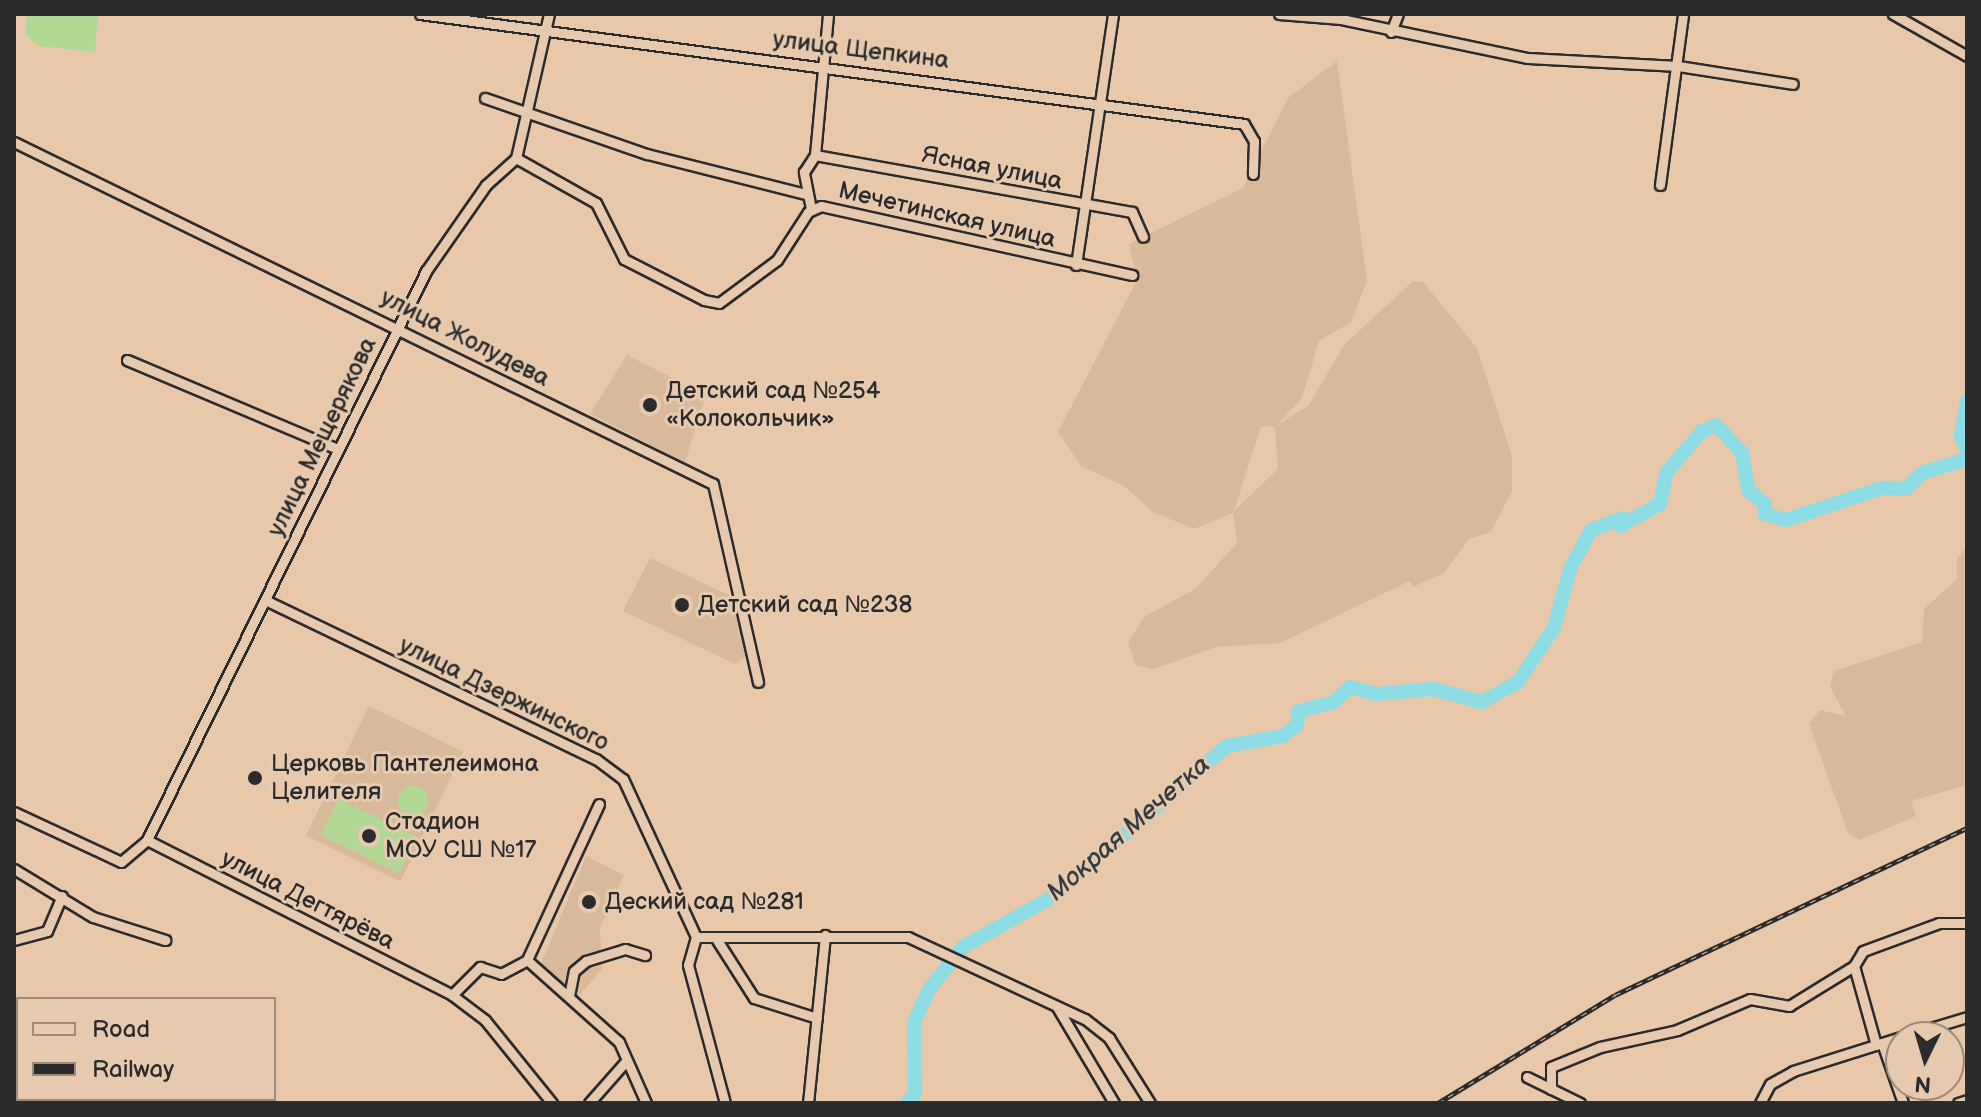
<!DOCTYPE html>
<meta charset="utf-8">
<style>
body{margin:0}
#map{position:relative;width:1981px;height:1117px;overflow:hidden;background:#e8c8a8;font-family:"Balsamiq Sans",sans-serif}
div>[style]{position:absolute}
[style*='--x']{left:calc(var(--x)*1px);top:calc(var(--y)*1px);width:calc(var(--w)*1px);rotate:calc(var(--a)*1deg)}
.built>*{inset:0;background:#d8ba9a;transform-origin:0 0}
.green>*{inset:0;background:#b1d995;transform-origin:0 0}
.round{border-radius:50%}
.river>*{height:14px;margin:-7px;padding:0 7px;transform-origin:7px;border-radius:7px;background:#8ddde7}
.roads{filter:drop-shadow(2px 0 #2b2b2b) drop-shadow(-2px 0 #2b2b2b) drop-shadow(0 2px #2b2b2b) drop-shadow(0 -2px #2b2b2b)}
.minor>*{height:9px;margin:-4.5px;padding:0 4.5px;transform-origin:4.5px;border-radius:4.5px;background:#e7caae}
.rail>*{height:5px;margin-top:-2.5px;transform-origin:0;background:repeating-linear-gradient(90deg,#e7caae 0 6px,#2b2b2b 0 12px);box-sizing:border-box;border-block:2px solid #2b2b2b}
.dots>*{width:22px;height:22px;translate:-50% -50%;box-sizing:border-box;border:4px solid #e7caae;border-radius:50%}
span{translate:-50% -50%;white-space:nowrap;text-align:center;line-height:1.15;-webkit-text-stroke:6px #e7caae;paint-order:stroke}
.street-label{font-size:24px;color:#2b2b2b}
.poi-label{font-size:24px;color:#2b2b2b}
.left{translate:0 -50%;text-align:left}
.water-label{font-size:26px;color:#353d3e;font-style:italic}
.frame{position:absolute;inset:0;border:16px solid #2b2b2b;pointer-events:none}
.legend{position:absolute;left:16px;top:997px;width:260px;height:104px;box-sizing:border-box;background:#e7caae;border:2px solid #9c8a7a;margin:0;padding:10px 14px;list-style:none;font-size:24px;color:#2b2b2b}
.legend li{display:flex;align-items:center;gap:16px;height:40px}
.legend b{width:40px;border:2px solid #9c8a7a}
.north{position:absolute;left:1885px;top:1021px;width:80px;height:80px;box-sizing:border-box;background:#e7caae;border:2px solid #9c8a7a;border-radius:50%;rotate:185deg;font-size:22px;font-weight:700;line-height:32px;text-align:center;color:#2b2b2b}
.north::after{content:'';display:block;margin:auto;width:28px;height:36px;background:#2b2b2b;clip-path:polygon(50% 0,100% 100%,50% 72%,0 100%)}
</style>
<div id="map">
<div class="built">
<div style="clip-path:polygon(evenodd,1337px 61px,1367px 281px,1351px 322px,1319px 341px,1302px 398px,1277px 425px,1309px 405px,1344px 345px,1413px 281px,1423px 282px,1477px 348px,1512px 456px,1512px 491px,1491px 532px,1469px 539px,1444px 573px,1413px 587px,1410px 581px,1280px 643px,1216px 647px,1153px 669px,1135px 665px,1128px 642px,1144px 617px,1195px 589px,1237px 543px,1233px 513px,1194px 529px,1153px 512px,1124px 486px,1081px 466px,1058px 432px,1137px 280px,1129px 244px,1243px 188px,1288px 98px,1337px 61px,1261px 426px,1275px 427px,1278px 469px,1234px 511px,1261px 426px)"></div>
<div style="clip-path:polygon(627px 355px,706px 395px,685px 462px,590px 414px)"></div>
<div style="clip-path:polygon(1967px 546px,1967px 785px,1911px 801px,1916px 816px,1860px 840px,1848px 833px,1809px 724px,1820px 710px,1846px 716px,1830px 687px,1834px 671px,1922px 642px,1924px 609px,1957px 579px,1957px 559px)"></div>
<div style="clip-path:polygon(650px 558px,735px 598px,747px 656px,735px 664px,623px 611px)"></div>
<div style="left:369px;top:706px;width:105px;height:144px;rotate:26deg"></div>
<div style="clip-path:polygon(586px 856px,624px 875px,600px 928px,602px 969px,577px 998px,538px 971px)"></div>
</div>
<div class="green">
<div style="clip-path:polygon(27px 14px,98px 14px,95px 52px,39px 46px,25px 34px)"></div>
<div class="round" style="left:398px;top:786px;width:30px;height:30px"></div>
<div style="left:339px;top:799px;width:87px;height:40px;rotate:26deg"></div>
</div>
<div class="river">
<div style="--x:1967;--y:401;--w:36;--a:100"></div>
<div style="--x:1961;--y:436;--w:15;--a:67"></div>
<div style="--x:907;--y:1103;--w:12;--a:-48"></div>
<div style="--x:915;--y:1094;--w:71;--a:-90.8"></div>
<div style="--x:914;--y:1023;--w:35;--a:-66"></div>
<div style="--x:928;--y:991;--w:56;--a:-51.5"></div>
<div style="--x:963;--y:947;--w:102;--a:-29.3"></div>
<div style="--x:1052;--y:897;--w:231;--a:-40.8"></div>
<div style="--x:1227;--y:746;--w:57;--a:-10.1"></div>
<div style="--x:1283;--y:736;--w:18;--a:-38"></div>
<div style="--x:1297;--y:725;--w:14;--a:-82"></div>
<div style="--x:1299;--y:711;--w:36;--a:-14"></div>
<div style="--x:1334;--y:702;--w:22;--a:-43"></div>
<div style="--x:1350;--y:687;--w:28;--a:15"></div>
<div style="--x:1377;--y:694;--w:56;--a:-5.1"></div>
<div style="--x:1433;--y:689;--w:51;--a:14.9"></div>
<div style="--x:1482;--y:702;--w:41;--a:-29.1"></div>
<div style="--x:1518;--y:682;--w:65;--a:-56.3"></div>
<div style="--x:1554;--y:628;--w:61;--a:-74.8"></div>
<div style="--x:1570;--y:569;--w:44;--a:-61.7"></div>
<div style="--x:1591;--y:530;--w:33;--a:-21"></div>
<div style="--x:1622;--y:518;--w:8;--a:104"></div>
<div style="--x:1620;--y:526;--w:46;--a:-28.8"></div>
<div style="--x:1660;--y:504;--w:33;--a:-78"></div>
<div style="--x:1667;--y:472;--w:54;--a:-49.5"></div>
<div style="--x:1702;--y:431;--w:15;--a:-23"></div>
<div style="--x:1716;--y:425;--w:38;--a:47"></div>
<div style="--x:1742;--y:453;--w:39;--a:80"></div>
<div style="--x:1749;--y:491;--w:21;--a:39"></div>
<div style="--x:1765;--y:504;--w:10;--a:90"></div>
<div style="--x:1765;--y:514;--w:22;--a:16"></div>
<div style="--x:1786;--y:520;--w:101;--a:-18.4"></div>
<div style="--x:1882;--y:488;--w:24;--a:2"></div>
<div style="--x:1906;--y:489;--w:23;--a:-45"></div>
<div style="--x:1922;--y:473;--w:47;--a:-17.3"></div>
</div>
<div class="roads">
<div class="minor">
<div style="--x:420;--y:14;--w:831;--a:7.6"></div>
<div style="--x:1244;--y:124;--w:20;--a:60"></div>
<div style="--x:1254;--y:141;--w:33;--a:92"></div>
<div style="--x:1279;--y:14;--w:62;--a:4.6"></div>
<div style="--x:1341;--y:19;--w:191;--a:11.8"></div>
<div style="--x:1528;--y:58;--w:150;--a:3.1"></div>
<div style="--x:1678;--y:66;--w:116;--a:8.9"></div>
<div style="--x:1893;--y:14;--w:85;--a:29.6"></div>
<div style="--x:1391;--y:32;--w:19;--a:-69"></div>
<div style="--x:485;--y:98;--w:171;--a:19.1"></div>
<div style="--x:647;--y:154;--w:163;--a:14.2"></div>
<div style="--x:14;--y:142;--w:778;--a:26.07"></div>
<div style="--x:713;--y:484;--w:203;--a:77.2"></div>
<div style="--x:815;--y:155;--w:322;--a:10.2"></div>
<div style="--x:1132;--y:212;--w:27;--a:66"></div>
<div style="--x:516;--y:158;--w:92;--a:29.4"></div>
<div style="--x:596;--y:203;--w:63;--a:63.4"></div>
<div style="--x:624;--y:259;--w:90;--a:27.1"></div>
<div style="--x:704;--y:300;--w:15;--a:11"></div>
<div style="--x:719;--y:303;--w:72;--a:-36.6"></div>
<div style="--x:777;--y:260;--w:57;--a:-57.1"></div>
<div style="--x:808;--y:212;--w:14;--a:-25"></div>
<div style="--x:821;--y:206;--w:319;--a:12.5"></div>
<div style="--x:1660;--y:185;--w:173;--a:-82.3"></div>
<div style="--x:811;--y:209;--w:38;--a:-101"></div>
<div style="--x:804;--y:172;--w:20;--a:-57"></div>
<div style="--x:815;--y:155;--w:142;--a:-84.7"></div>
<div style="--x:1076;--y:265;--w:254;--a:-81.6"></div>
<div style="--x:127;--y:360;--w:229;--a:22.9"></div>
<div style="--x:265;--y:600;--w:367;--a:25.7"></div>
<div style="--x:596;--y:759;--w:34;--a:37"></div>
<div style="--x:623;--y:779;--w:174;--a:65.2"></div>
<div style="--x:696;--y:937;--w:212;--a:0"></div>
<div style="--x:908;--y:937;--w:195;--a:24.9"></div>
<div style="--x:1085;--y:1019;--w:31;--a:38"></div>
<div style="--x:1109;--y:1038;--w:77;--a:57.8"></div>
<div style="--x:599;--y:804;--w:172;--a:114.8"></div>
<div style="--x:527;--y:960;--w:123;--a:41.7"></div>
<div style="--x:619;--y:1042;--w:67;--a:66.1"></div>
<div style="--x:14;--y:812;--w:118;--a:25"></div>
<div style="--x:121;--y:862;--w:34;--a:-40"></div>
<div style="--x:147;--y:840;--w:634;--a:-63.88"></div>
<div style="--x:426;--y:271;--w:105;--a:-55.1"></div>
<div style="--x:486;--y:185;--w:40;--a:-42"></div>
<div style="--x:516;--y:158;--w:148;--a:-77.1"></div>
<div style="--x:147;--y:840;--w:342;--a:26.9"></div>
<div style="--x:452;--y:995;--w:41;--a:37.1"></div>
<div style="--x:485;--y:1020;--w:107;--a:51.1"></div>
<div style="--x:14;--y:869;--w:92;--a:31.3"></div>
<div style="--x:93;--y:917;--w:76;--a:17.7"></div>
<div style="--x:696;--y:937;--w:29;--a:106"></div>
<div style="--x:688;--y:965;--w:143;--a:75"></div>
<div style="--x:14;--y:940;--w:34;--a:-15"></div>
<div style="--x:47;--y:931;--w:38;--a:-67"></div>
<div style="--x:717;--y:940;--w:69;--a:57.5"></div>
<div style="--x:754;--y:998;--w:66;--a:17.6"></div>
<div style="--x:1854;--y:966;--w:82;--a:74.4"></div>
<div style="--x:452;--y:995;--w:40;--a:-45"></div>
<div style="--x:480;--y:967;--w:22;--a:18"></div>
<div style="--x:501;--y:974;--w:30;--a:-28"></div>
<div style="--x:569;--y:996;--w:25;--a:-79"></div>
<div style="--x:574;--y:971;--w:16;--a:-40"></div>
<div style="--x:586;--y:961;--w:41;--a:-17.1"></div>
<div style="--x:625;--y:949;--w:21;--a:17"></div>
<div style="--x:1057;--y:1007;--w:112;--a:59.3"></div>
<div style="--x:1901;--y:1037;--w:69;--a:-16.9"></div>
<div style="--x:1882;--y:1043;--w:64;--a:70.7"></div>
<div style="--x:1527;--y:1077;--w:59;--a:26.1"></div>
<div style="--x:1551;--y:1089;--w:22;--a:-90"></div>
<div style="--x:1551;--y:1067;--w:53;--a:-22.2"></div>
<div style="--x:1600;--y:1047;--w:79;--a:-12.4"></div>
<div style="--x:1677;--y:1030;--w:79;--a:-23"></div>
<div style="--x:1750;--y:999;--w:40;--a:10"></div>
<div style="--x:1789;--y:1006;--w:76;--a:-31.6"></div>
<div style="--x:1854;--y:966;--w:17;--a:-59"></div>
<div style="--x:1863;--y:951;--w:81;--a:-20.2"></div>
<div style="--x:1939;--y:923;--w:28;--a:0"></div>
<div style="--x:589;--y:1103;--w:57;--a:-48.5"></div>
<div style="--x:808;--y:1103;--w:169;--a:-84.2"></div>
<div style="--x:1760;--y:1103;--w:21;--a:-62"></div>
<div style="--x:1770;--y:1084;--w:26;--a:-29"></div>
<div style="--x:1793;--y:1071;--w:113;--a:-17.5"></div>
<div style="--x:1958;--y:1103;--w:9;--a:-18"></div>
</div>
</div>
<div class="rail">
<div style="--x:1438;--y:1103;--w:207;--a:-31.4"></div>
<div style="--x:1615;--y:995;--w:390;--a:-25.4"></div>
</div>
<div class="dots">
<div style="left:650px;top:405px;background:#2b2b2b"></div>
<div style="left:682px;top:605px;background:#2b2b2b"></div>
<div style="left:255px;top:778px;background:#2b2b2b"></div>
<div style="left:369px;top:836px;background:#2b2b2b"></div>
<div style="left:589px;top:902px;background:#2b2b2b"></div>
</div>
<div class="street-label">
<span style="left:861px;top:50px;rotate:7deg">улица Щепкина</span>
<span style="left:992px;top:168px;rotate:11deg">Ясная улица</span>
<span style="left:947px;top:215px;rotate:13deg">Мечетинская улица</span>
<span style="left:465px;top:338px;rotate:27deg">улица Жолудева</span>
<span style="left:322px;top:437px;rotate:-64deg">улица Мещерякова</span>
<span style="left:504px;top:694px;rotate:26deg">улица Дзержинского</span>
<span style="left:308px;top:900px;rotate:27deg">улица Дегтярёва</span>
</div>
<div class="poi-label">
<span class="left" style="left:666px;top:405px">Детский сад №254<br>«Колокольчик»</span>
<span class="left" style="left:698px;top:605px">Детский сад №238</span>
<span class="left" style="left:271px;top:778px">Церковь Пантелеимона<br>Целителя</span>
<span class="left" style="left:385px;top:836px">Стадион<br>МОУ СШ №17</span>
<span class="left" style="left:605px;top:902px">Деский сад №281</span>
</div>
<div class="water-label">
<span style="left:1129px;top:829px;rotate:-41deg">Мокрая Мечетка</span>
</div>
<div class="frame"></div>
<ul class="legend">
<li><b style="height:10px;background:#e7caae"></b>Road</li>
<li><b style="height:10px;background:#2b2b2b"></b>Railway</li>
</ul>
<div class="north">N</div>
</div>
